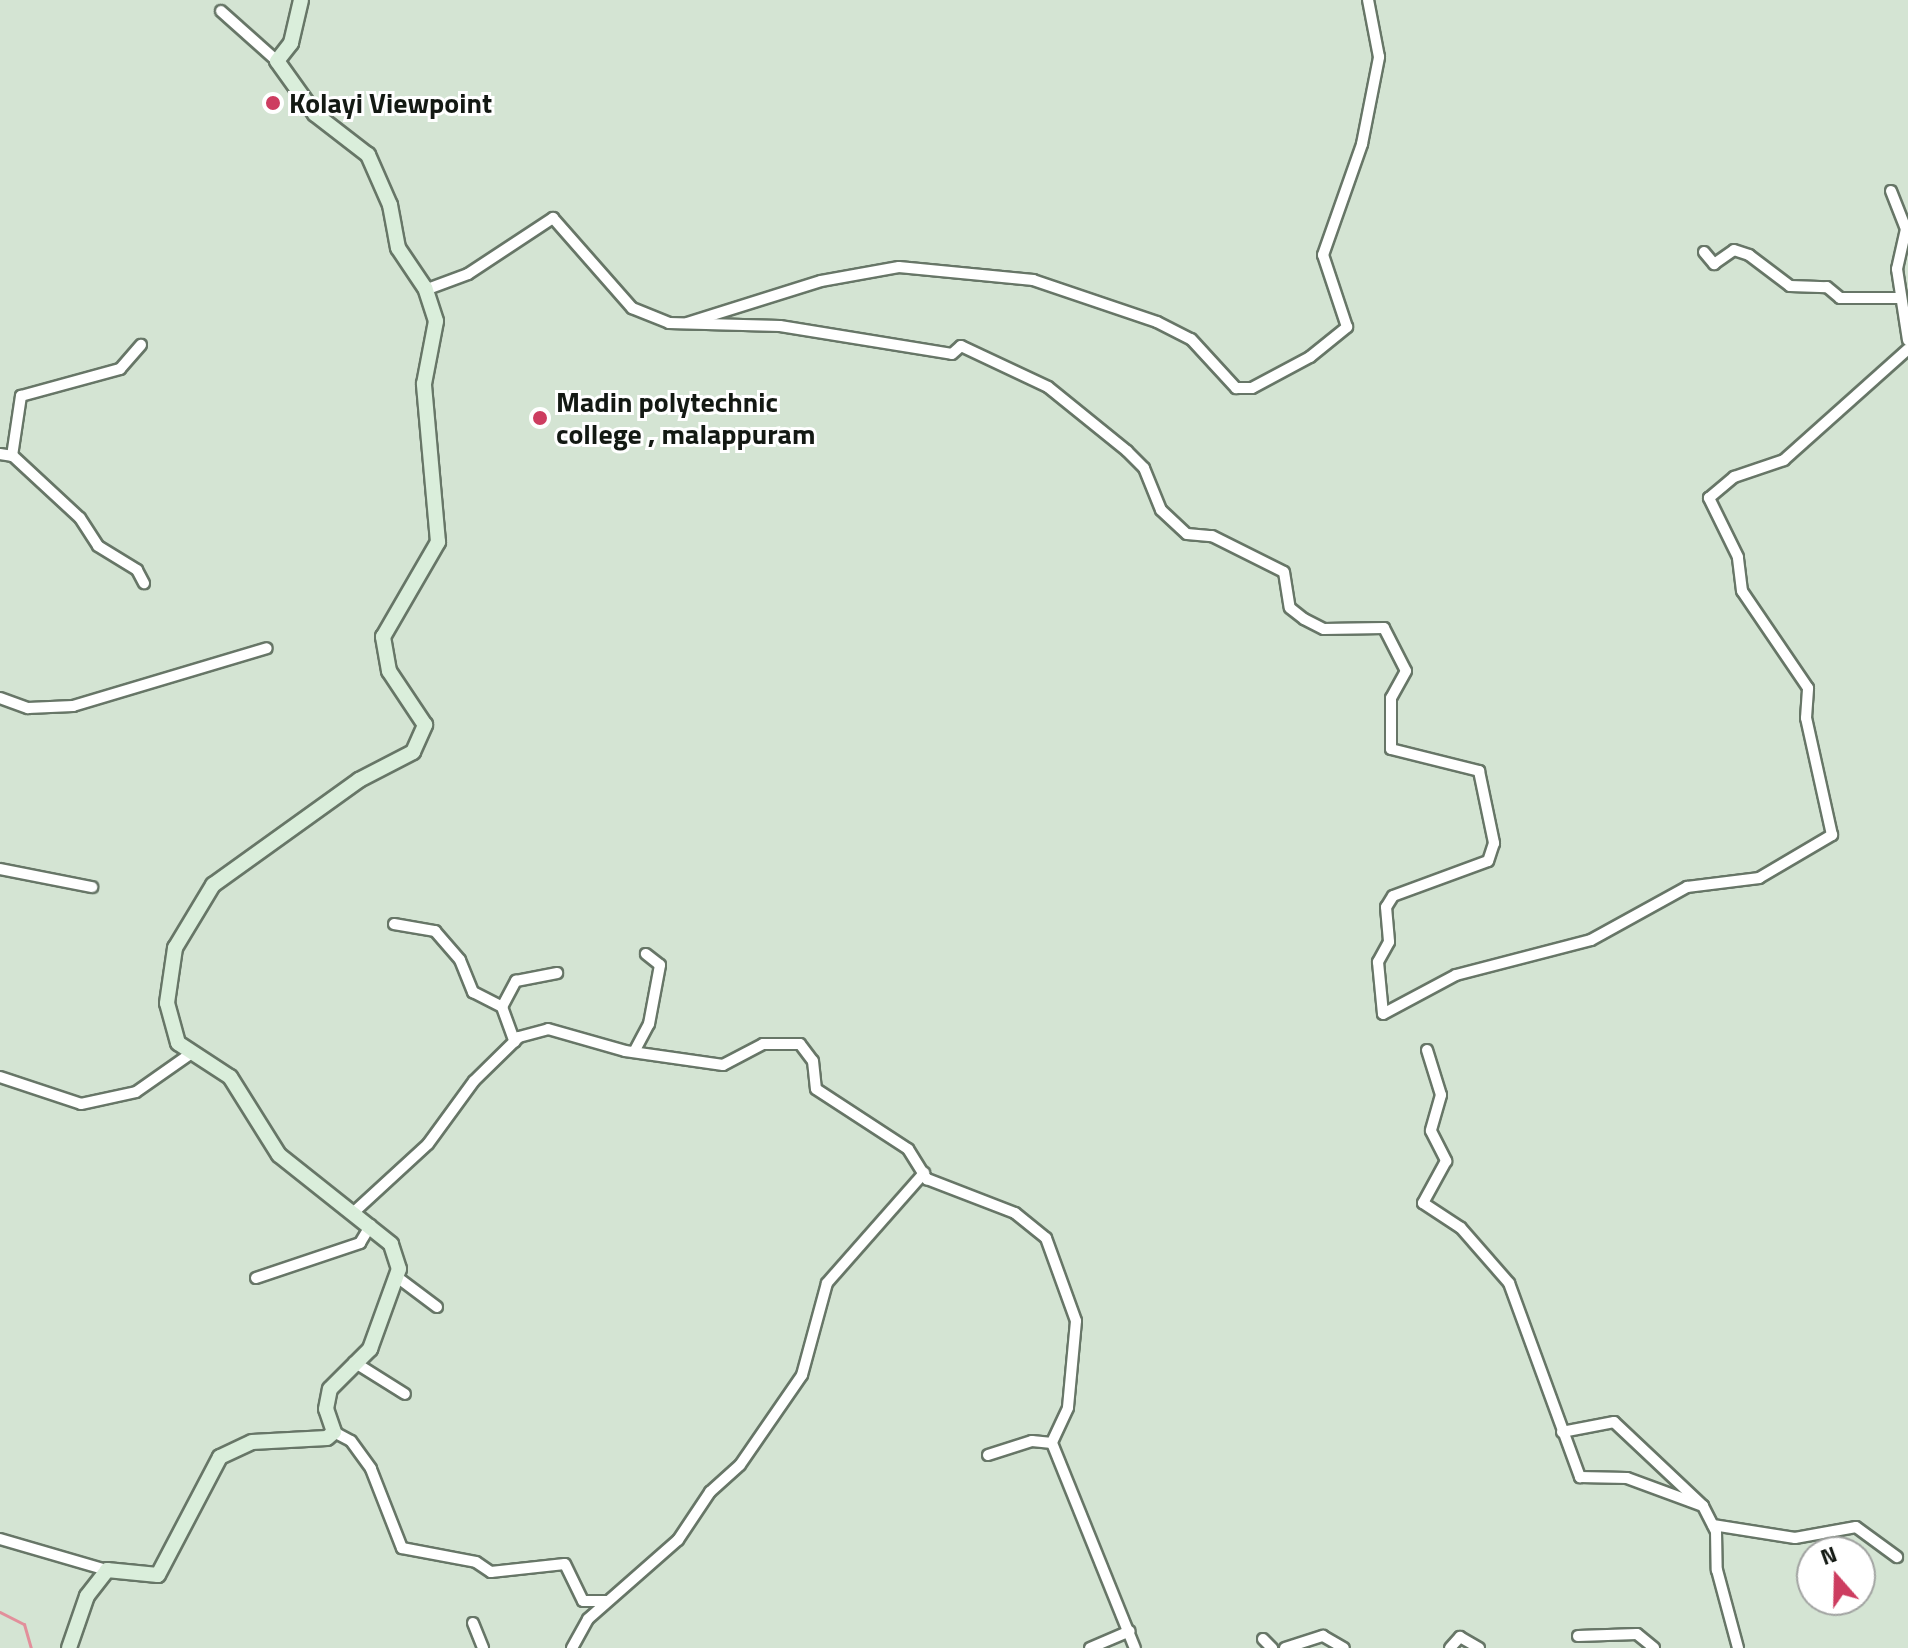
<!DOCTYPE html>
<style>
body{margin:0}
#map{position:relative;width:1908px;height:1648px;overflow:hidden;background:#d4e4d3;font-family:"Titillium Web",sans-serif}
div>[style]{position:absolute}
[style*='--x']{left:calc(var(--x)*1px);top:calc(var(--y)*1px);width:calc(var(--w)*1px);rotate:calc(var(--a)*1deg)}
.stream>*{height:3px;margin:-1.5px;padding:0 1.5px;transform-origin:1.5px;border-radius:1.5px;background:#e28f9b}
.roads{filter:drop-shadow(2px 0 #677667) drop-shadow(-2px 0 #677667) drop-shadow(0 2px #677667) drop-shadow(0 -2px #677667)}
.street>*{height:10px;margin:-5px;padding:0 5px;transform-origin:5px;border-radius:5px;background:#fff}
.secondary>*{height:14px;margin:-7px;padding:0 7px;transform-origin:7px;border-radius:7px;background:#daeedb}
.dots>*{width:22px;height:22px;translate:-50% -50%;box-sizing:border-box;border:4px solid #fff;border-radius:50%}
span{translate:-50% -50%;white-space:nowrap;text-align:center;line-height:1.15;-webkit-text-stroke:6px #fff;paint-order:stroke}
.poi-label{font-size:28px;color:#131913;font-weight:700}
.left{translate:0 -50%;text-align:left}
.north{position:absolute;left:1796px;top:1536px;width:80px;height:80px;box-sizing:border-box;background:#fff;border:2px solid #a1a3a1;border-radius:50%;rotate:340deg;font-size:22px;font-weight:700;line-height:32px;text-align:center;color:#131913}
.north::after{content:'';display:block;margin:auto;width:28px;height:36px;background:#cd3d60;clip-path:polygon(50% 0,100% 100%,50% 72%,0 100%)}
</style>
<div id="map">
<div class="stream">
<div style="--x:0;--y:1612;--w:27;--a:27"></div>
<div style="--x:24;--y:1624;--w:25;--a:74"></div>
</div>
<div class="roads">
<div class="street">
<div style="--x:221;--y:11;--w:75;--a:41.8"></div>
<div style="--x:1891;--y:191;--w:41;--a:68.5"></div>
<div style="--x:1906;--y:229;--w:41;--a:102.7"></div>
<div style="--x:1897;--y:269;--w:72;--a:81.2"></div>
<div style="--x:1704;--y:252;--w:16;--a:50"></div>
<div style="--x:1714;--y:264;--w:24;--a:-35"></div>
<div style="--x:1734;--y:250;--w:16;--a:18"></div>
<div style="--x:1749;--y:255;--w:51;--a:37.1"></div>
<div style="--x:1790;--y:286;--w:37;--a:2"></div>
<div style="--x:1827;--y:287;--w:17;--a:40"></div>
<div style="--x:1840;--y:298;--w:60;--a:0"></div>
<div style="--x:425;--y:290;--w:46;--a:-20.4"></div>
<div style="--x:468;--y:274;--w:102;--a:-33.4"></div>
<div style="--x:553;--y:218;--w:120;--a:48.7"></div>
<div style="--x:632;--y:308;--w:40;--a:22"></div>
<div style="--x:669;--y:323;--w:111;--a:1.5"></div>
<div style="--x:780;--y:326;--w:174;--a:9.2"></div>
<div style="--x:952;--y:354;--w:12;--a:-42"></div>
<div style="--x:961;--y:346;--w:96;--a:25.2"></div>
<div style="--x:1048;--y:387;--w:102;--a:39"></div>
<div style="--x:1127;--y:451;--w:24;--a:45"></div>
<div style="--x:1144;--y:468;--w:45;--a:68"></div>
<div style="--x:1161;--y:510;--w:35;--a:43"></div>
<div style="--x:1187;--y:534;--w:25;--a:5"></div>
<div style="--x:1212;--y:536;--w:80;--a:26.6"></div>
<div style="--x:1284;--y:572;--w:36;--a:81"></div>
<div style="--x:1290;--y:608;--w:18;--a:38"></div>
<div style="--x:1304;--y:619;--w:22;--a:27"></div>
<div style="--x:1324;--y:629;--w:60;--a:-1"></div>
<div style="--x:1384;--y:628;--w:48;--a:62.9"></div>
<div style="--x:1406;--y:671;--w:31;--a:119"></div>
<div style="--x:1391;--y:698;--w:51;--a:90"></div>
<div style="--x:1391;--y:749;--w:91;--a:14"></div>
<div style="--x:1479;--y:771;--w:74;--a:78.2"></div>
<div style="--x:1494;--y:843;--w:19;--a:108"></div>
<div style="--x:1488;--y:861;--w:101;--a:159.8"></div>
<div style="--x:1393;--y:896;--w:13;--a:122"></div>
<div style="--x:1386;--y:907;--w:35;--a:85"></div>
<div style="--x:1389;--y:942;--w:23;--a:119"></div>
<div style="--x:1378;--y:962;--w:52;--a:84.5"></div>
<div style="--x:1383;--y:1014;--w:83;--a:-28.1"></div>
<div style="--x:1456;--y:975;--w:139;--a:-14.5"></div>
<div style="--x:1591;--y:940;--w:110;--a:-28.9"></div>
<div style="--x:1687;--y:887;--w:73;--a:-7.1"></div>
<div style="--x:1759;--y:878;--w:85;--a:-30.5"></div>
<div style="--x:1832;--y:835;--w:120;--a:-102.5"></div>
<div style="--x:1806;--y:718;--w:30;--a:-86"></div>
<div style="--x:1808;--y:688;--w:117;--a:-124.2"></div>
<div style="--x:1742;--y:591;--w:34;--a:-97"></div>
<div style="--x:1738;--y:557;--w:66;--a:-116.2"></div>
<div style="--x:1709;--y:498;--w:33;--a:-40"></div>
<div style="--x:1734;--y:477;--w:53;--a:-18.8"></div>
<div style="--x:1784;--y:460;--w:166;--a:-41.8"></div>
<div style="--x:687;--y:323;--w:140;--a:-17.4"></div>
<div style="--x:821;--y:281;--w:79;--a:-10.2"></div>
<div style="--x:899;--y:267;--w:135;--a:5.5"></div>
<div style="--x:1033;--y:280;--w:131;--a:18.7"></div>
<div style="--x:1157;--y:322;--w:38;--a:27"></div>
<div style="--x:1191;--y:339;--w:67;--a:47.4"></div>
<div style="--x:1236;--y:388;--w:16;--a:0"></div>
<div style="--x:1252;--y:388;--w:66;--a:-28.1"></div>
<div style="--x:1310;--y:357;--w:48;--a:-39"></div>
<div style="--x:1347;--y:327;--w:76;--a:-108.4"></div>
<div style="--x:1323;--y:255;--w:118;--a:-70.6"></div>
<div style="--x:1362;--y:144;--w:89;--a:-78.9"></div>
<div style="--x:1379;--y:57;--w:58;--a:-100.9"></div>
<div style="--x:0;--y:454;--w:13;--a:9"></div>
<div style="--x:13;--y:456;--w:91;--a:42.8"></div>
<div style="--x:80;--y:518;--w:33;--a:57"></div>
<div style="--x:98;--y:546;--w:46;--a:31.6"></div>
<div style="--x:137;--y:570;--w:15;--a:62"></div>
<div style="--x:12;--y:456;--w:61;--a:-81.5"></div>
<div style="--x:21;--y:396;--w:103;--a:-15.3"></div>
<div style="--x:120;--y:369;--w:32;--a:-49"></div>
<div style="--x:0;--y:698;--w:30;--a:20"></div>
<div style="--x:28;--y:708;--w:45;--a:-2.5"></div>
<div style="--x:73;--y:706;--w:202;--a:-16.6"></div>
<div style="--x:0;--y:869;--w:94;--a:11.1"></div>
<div style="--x:394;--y:924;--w:42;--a:9.7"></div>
<div style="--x:435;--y:931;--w:38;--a:49"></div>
<div style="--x:460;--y:960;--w:35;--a:68"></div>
<div style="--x:473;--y:992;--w:33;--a:27"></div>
<div style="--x:502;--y:1007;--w:37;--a:70"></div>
<div style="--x:502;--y:1007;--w:30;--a:-62"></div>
<div style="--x:516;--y:981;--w:42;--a:-11"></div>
<div style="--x:1427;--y:1050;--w:47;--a:72.7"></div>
<div style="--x:1441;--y:1095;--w:37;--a:106"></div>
<div style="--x:1431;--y:1131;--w:34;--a:63"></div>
<div style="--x:1446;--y:1161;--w:48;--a:118.7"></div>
<div style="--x:1423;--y:1203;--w:45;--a:33.3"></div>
<div style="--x:1461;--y:1228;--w:73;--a:48.9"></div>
<div style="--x:1509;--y:1283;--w:207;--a:69.9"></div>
<div style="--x:1580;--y:1477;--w:47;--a:1.2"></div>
<div style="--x:1627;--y:1478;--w:81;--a:20.2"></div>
<div style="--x:1703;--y:1506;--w:28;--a:63"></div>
<div style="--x:1716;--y:1531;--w:39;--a:89"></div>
<div style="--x:1717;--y:1570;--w:81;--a:74.9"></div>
<div style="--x:634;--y:1052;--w:32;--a:-62"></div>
<div style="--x:649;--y:1024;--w:60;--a:-79.4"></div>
<div style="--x:660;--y:965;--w:18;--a:-142"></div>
<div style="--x:0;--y:1077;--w:85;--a:18.4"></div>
<div style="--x:81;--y:1104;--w:56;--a:-12.3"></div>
<div style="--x:136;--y:1092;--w:66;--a:-35.1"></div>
<div style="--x:354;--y:1212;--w:100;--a:-42.6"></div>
<div style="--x:428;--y:1144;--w:78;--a:-53.9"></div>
<div style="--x:474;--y:1081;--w:63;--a:-44.4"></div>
<div style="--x:519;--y:1037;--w:30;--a:-15"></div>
<div style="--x:548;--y:1029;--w:80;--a:15.9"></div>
<div style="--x:625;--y:1051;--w:99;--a:8.1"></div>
<div style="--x:723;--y:1065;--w:45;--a:-27.7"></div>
<div style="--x:763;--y:1044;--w:37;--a:0"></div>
<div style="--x:800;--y:1044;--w:21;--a:53"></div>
<div style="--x:813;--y:1061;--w:28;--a:84"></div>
<div style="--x:816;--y:1089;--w:110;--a:33.1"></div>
<div style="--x:908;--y:1149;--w:36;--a:58"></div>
<div style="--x:927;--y:1179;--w:94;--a:21.1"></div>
<div style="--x:1015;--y:1213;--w:40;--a:39"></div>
<div style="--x:1046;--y:1238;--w:88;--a:70.1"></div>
<div style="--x:1076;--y:1321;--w:87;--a:95.3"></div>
<div style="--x:1068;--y:1408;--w:38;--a:115"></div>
<div style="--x:1052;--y:1443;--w:221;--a:68"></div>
<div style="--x:397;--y:1277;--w:50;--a:36.9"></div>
<div style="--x:256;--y:1278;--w:110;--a:-18.6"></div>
<div style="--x:360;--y:1243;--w:21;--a:-59"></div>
<div style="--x:354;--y:1362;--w:60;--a:32.1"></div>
<div style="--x:334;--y:1432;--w:19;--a:28"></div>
<div style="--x:351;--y:1441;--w:34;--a:54"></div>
<div style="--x:371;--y:1469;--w:85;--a:68.6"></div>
<div style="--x:402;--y:1548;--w:75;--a:10.7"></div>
<div style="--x:476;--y:1562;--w:18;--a:34"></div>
<div style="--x:491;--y:1572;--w:74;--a:-6.2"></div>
<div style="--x:565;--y:1564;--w:41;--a:64.1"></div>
<div style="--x:583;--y:1601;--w:24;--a:0"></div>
<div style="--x:1562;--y:1432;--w:53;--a:-10.9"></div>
<div style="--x:1614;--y:1422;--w:122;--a:43.3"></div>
<div style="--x:988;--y:1455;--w:46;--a:-17.7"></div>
<div style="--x:1032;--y:1441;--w:20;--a:6"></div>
<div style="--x:1713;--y:1525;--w:83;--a:9"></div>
<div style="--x:1795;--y:1538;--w:62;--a:-10.2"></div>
<div style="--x:1856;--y:1527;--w:51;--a:36.2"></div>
<div style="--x:0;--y:1539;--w:111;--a:16.2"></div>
<div style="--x:473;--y:1623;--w:27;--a:68"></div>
<div style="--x:1578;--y:1636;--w:59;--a:-1.9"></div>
<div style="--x:1637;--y:1634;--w:22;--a:39"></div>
<div style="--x:1263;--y:1639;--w:13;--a:45"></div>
<div style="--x:572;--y:1648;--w:33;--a:-61"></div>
<div style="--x:588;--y:1619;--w:120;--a:-41.3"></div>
<div style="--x:678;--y:1540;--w:58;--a:-56.3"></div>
<div style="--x:710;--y:1492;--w:40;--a:-42"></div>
<div style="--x:740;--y:1465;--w:109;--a:-55.4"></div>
<div style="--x:802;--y:1375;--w:95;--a:-74.8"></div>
<div style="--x:827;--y:1283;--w:147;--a:-48.6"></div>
<div style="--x:1090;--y:1648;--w:43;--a:-23"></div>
<div style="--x:1285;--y:1648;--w:40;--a:-18"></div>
<div style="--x:1323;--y:1636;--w:24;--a:30"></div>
<div style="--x:1450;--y:1648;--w:15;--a:-48"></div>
<div style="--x:1460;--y:1637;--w:22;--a:30"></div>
</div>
<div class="secondary">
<div style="--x:69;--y:1648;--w:55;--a:-70.9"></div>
<div style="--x:87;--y:1596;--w:33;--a:-52"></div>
<div style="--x:107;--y:1570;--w:51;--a:5.6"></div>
<div style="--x:158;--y:1575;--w:133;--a:-62.3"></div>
<div style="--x:220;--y:1457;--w:35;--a:-25"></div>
<div style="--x:252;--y:1442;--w:75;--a:-3.1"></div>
<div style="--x:327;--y:1438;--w:9;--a:-41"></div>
<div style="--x:334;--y:1432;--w:24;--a:-109"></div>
<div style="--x:326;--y:1409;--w:20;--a:-79"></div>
<div style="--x:330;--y:1389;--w:57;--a:-45"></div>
<div style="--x:370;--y:1349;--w:85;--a:-70.1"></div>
<div style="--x:399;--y:1269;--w:26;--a:-108"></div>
<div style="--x:391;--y:1244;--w:143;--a:-141.5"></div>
<div style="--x:279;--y:1155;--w:92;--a:-122.1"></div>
<div style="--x:230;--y:1077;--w:62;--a:-146.8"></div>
<div style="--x:178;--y:1043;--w:41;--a:-105.4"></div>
<div style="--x:167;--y:1003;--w:56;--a:-81.7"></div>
<div style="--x:175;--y:948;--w:74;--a:-58.9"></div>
<div style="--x:213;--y:885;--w:180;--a:-35.7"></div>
<div style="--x:359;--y:780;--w:61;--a:-27.4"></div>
<div style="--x:413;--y:752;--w:30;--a:-66"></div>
<div style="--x:425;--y:725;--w:65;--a:-123.7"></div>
<div style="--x:389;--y:671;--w:35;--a:-100"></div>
<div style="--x:383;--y:637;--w:110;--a:-59.9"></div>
<div style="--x:438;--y:542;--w:159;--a:-95.1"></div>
<div style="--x:424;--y:384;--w:64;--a:-79.2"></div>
<div style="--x:436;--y:321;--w:35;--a:-108"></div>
<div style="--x:425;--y:288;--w:48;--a:-124"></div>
<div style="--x:398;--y:248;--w:44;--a:-100.5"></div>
<div style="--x:390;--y:205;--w:55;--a:-113.7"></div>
<div style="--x:368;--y:155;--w:67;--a:-142.3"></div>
<div style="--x:315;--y:114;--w:65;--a:-125.6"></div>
<div style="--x:277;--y:61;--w:23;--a:-52"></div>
<div style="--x:291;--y:43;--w:44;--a:-76.9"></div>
</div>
</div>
<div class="dots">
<div style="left:273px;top:103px;background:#cd3d60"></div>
<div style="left:540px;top:418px;background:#cd3d60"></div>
</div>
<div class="poi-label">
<span class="left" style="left:289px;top:103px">Kolayi Viewpoint</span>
<span class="left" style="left:556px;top:418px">Madin polytechnic<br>college , malappuram</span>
</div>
<div class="north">N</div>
</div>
